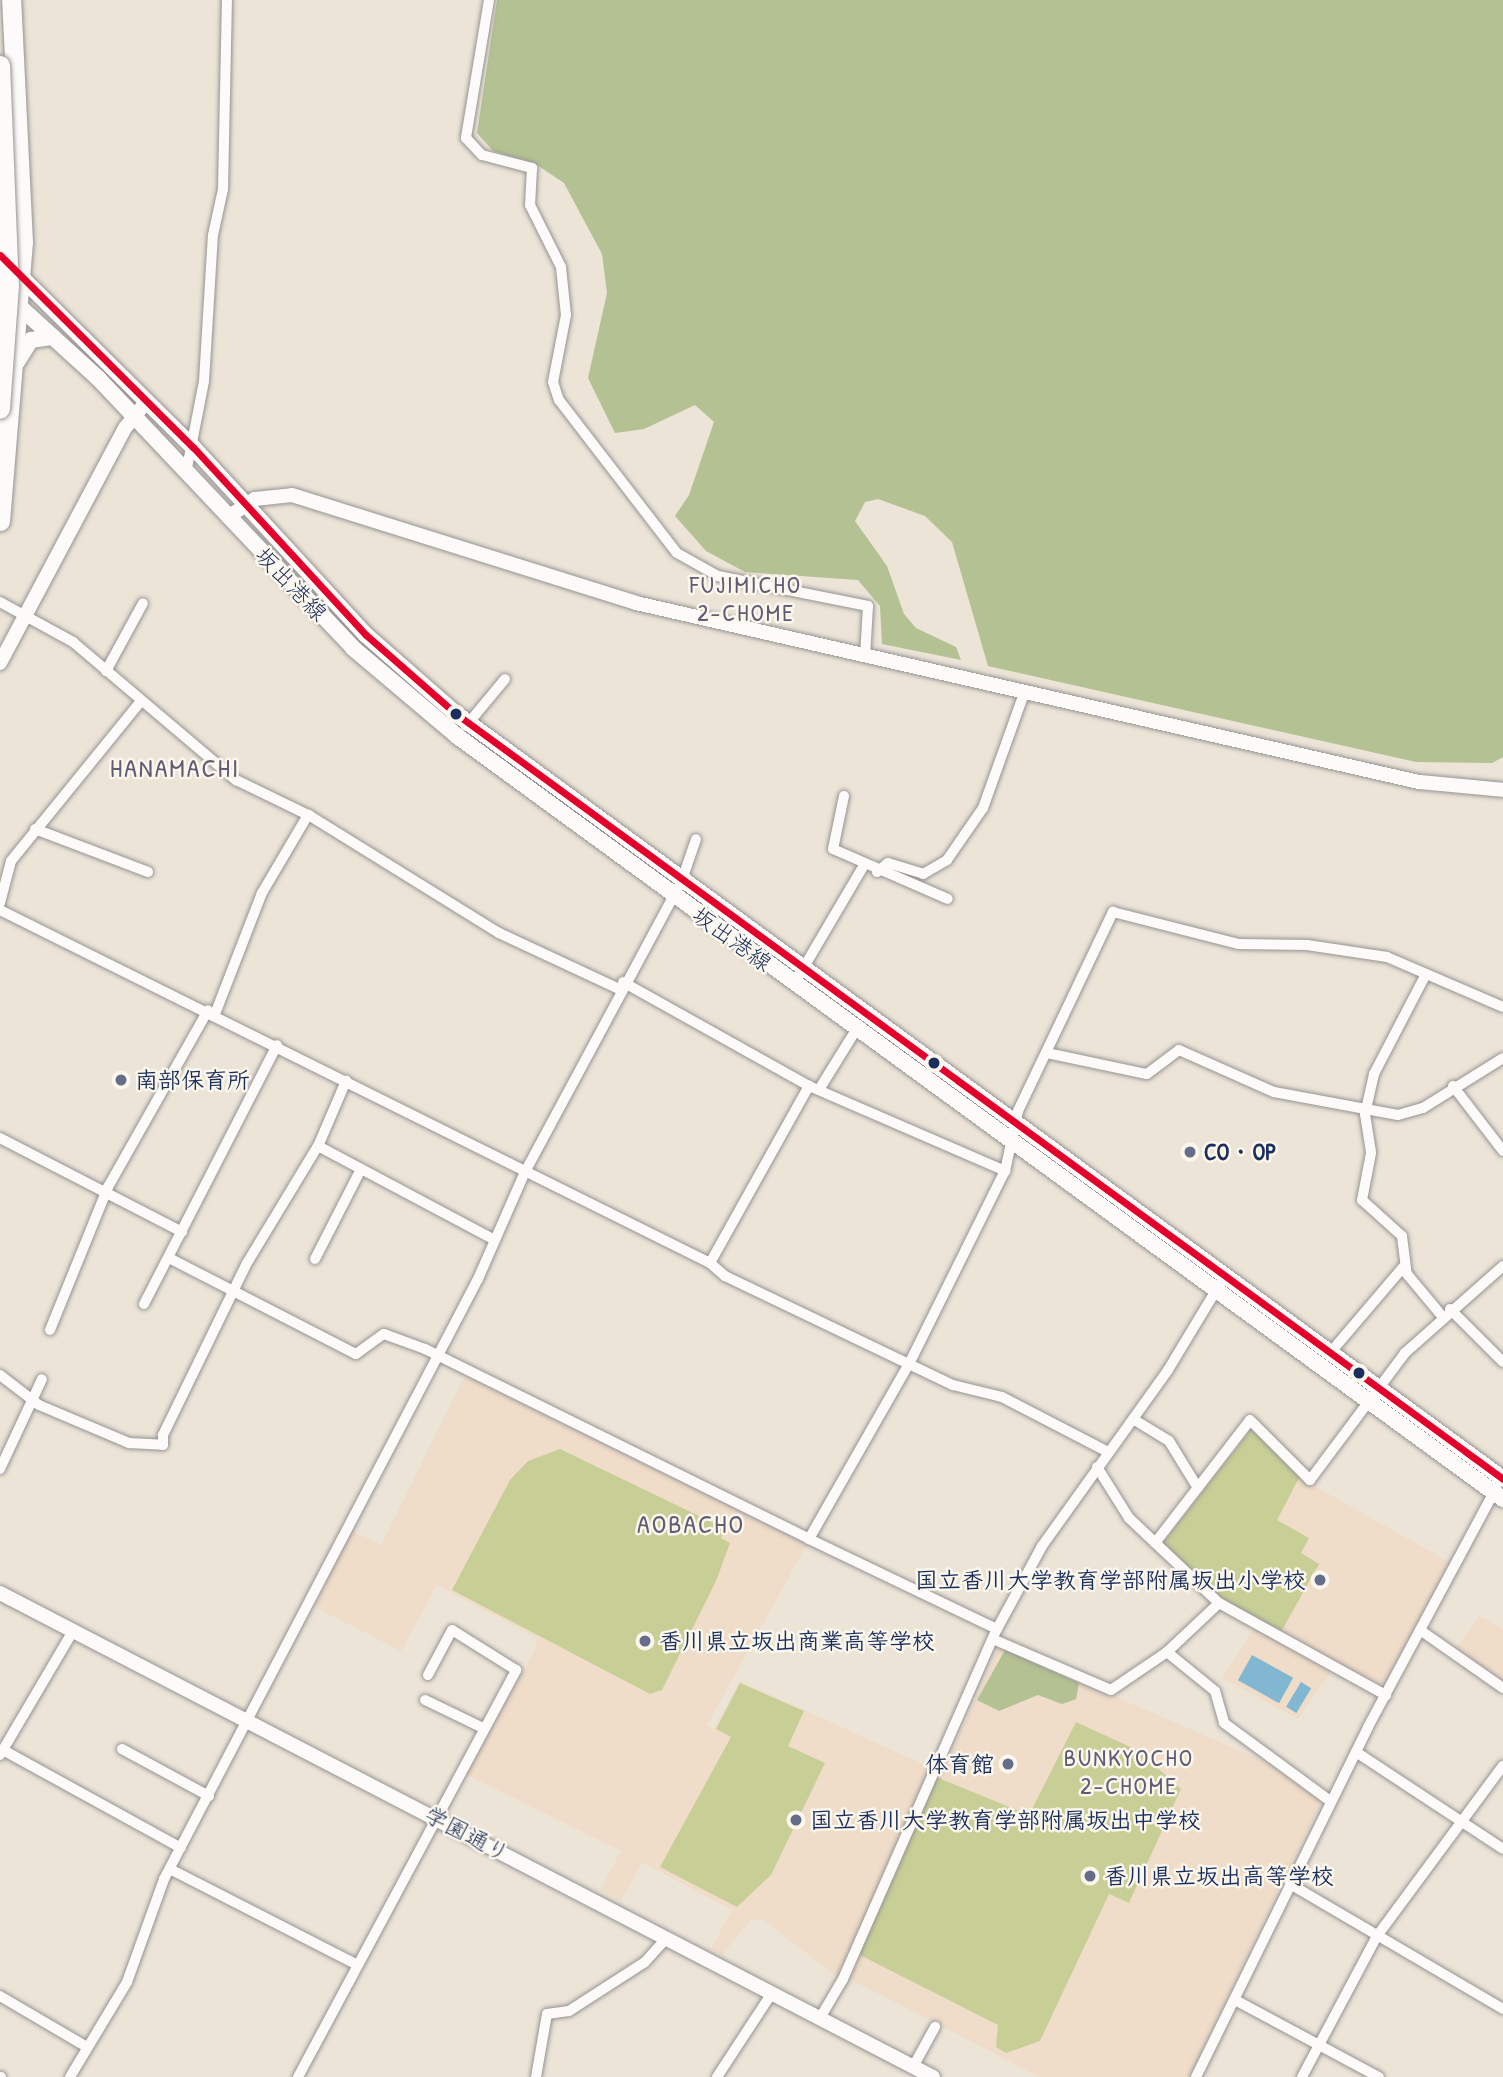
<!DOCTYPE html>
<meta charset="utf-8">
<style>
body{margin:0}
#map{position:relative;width:1503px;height:2077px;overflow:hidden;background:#ece4d7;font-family:"Patrick Hand","Klee One",sans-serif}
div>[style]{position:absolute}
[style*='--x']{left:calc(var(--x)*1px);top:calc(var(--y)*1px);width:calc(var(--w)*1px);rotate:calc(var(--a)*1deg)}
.built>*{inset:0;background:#efdcc9}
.green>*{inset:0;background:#c7cf97}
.forest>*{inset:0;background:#b4c192}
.water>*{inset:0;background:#81b7d0;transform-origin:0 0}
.roads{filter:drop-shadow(0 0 2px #959494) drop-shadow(0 0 2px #959494)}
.street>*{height:10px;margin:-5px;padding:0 5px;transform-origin:5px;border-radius:5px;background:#fcfbf9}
.secondary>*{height:14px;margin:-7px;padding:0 7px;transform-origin:7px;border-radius:7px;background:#fcfbf9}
.primary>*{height:16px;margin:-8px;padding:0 8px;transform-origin:8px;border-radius:8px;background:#fcfbf9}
.highway>*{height:19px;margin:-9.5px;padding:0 9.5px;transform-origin:9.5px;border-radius:9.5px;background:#fcfbf9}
.bridges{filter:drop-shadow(0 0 2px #959494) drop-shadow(0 0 2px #959494)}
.highway-bridge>*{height:19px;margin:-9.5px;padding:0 9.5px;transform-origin:9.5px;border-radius:9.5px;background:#fcfbf9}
.bus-1>*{height:7px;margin:-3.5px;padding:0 3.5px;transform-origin:3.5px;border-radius:3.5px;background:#e4002b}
.dots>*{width:19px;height:19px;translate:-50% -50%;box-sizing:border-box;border:4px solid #fbf7ec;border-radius:50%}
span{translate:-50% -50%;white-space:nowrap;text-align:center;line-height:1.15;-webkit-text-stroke:5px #fbf7ec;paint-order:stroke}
.street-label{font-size:23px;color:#1b2f5e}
.poi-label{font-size:23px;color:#1b2f5e;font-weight:700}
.left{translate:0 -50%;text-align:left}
.right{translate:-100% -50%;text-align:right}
.neighbourhood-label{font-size:24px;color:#615c74;letter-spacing:2px}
.quarter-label{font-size:26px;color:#615c74;letter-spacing:2px}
</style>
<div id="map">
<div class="built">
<div style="clip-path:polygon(465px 1376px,807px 1544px,707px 1725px,714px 1729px,740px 1681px,929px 1767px,839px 1979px,764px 1920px,751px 1919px,722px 1955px,711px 1949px,732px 1910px,642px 1862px,621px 1901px,600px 1890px,621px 1851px,466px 1774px,537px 1646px,535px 1637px,437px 1585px,401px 1651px,315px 1607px,350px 1530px,381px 1545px)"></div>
<div style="clip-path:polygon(1248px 1428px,1311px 1484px,1449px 1562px,1384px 1686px,1337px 1663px,1298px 1719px,1222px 1678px,1259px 1621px)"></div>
<div style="clip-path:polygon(1479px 1616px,1503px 1629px,1503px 1682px,1456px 1648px)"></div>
<div style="clip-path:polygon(1000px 1646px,1272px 1765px,1322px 1799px,1189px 2077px,1040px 2077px,848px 1978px)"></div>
</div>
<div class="green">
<div style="clip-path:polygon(1253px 1427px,1301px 1474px,1277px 1520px,1309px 1538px,1301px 1553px,1319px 1564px,1281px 1632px,1220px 1599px,1162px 1544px)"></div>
<div style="clip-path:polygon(560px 1449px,726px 1529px,721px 1538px,730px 1543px,716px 1581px,662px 1690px,650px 1694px,452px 1590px,510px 1480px,528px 1461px)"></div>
<div style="clip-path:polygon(740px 1683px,804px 1711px,788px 1746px,825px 1763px,771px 1875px,737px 1907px,660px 1867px,731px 1737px,716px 1729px)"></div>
<div style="clip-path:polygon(1076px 1722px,1139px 1751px,1181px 1789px,1129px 1903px,1109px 1894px,1040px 2041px,1006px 2053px,996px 2047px,998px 2025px,858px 1954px,936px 1777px,1029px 1815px)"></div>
</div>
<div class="forest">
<div style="clip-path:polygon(497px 0,1503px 0,1503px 757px,1492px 763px,1416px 762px,988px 666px,952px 542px,925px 516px,878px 499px,865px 502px,855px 521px,887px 566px,904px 614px,916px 628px,956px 647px,961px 660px,882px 644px,880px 606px,858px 580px,745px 572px,706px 551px,675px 516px,689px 495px,714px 422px,695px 405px,644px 429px,615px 433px,588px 378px,607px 293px,602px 254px,564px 183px,534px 163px,493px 151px,477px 133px)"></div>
<div style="clip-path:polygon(1005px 1650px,1079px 1683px,1076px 1699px,1062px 1704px,1038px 1695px,999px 1711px,977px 1700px)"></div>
</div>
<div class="water">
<div style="left:1252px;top:1655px;width:47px;height:29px;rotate:29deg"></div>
<div style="left:1301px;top:1682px;width:12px;height:29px;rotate:31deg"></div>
</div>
<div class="roads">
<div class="street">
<div style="--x:489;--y:0;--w:140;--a:99.5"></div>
<div style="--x:466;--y:138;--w:23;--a:47"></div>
<div style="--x:482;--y:155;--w:52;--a:14.6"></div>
<div style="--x:532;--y:168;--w:37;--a:93"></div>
<div style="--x:530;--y:205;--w:69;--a:63.4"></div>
<div style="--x:561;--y:267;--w:48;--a:84.1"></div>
<div style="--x:566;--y:315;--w:68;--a:101"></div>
<div style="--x:553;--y:382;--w:19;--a:72"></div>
<div style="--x:559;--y:400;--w:193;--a:52.4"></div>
<div style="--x:677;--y:553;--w:47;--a:29.3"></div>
<div style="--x:718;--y:576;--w:153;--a:11.3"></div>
<div style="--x:868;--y:606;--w:50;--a:93.4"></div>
<div style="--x:186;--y:473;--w:94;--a:-78.9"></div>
<div style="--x:204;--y:381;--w:146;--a:-86.5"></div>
<div style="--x:213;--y:235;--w:47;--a:-77.7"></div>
<div style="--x:223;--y:189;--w:189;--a:-88.8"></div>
<div style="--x:0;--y:602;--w:83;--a:28.7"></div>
<div style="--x:73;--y:642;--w:214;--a:40.3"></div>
<div style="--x:236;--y:780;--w:82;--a:25.9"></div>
<div style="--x:310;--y:816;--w:222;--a:31.8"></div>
<div style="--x:499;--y:933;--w:132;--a:25"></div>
<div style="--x:106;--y:671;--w:77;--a:-61.4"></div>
<div style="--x:466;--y:726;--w:61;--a:-50.3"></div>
<div style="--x:844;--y:796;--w:54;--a:101.7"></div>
<div style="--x:833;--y:849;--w:125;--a:23.5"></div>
<div style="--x:35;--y:829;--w:121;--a:20.8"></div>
<div style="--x:877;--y:872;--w:14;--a:-39"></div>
<div style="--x:888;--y:863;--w:37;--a:17"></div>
<div style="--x:923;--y:874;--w:28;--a:-30"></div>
<div style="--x:947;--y:860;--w:63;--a:-55.3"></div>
<div style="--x:983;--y:808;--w:124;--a:-70.3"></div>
<div style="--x:0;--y:903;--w:43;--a:-75.3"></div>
<div style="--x:11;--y:861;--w:206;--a:-50.9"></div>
<div style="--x:0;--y:910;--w:793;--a:26.44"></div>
<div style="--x:710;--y:1263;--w:20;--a:41"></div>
<div style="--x:725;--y:1276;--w:253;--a:25.6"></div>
<div style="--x:953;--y:1385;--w:50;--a:13.8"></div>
<div style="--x:1002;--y:1397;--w:119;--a:27.4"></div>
<div style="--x:1426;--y:974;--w:113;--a:117.5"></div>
<div style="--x:1374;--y:1074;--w:41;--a:102.7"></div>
<div style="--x:1365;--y:1114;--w:39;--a:81"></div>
<div style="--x:1371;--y:1153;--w:48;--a:100.8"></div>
<div style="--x:1362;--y:1200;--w:54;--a:42"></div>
<div style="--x:1402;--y:1236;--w:38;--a:83"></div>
<div style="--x:1407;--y:1274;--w:55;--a:50.2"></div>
<div style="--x:623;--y:982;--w:213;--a:29.2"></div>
<div style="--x:809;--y:1086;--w:214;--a:23.4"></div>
<div style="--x:794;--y:984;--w:136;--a:-59.5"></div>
<div style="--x:215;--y:1014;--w:130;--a:-68.8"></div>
<div style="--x:262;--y:893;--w:91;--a:-59.5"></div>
<div style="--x:1047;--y:1053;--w:102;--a:11.9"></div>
<div style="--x:1147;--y:1074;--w:40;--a:-37"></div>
<div style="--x:1179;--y:1050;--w:104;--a:23.9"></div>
<div style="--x:1274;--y:1092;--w:126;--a:10.5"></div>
<div style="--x:1398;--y:1115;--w:26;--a:-16"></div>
<div style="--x:1423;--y:1108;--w:94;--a:-32"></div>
<div style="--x:1453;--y:1086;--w:82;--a:52.4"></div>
<div style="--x:820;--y:1088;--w:74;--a:-58.2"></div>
<div style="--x:0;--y:1138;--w:205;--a:27.3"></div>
<div style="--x:318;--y:1146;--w:200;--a:28"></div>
<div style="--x:169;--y:1258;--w:210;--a:27.2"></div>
<div style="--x:356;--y:1354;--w:34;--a:-36"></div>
<div style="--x:384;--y:1334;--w:44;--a:20.1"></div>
<div style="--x:425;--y:1349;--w:428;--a:26.3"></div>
<div style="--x:315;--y:1259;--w:101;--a:-62.9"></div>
<div style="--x:710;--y:1263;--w:203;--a:-60.8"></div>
<div style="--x:144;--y:1304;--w:291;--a:-62.8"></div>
<div style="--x:1450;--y:1309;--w:75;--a:45"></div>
<div style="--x:50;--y:1330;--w:154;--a:-67.9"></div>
<div style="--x:108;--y:1187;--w:203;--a:-60.5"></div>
<div style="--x:1330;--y:1353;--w:114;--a:-49.6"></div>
<div style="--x:0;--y:1375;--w:49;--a:37.6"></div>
<div style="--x:39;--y:1405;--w:98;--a:22.9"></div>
<div style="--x:129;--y:1443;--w:34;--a:3"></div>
<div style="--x:163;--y:1445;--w:10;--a:-90"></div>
<div style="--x:163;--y:1435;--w:191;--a:-64"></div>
<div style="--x:247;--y:1263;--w:139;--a:-58.8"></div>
<div style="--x:319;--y:1144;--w:69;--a:-66.8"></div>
<div style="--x:1133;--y:1419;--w:42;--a:31.4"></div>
<div style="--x:1169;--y:1441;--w:55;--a:58.3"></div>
<div style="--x:1097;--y:1467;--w:60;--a:57.9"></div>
<div style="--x:1129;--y:1518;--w:124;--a:43.4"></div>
<div style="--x:1219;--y:1603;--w:191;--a:28.9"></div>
<div style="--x:0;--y:1469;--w:99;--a:-65"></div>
<div style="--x:1155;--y:1543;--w:155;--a:-52.3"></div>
<div style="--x:1250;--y:1420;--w:85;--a:45"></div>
<div style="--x:1310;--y:1480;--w:159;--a:-53.2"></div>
<div style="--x:1405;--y:1353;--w:131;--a:-41.6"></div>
<div style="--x:997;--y:1629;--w:208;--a:-154.4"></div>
<div style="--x:809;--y:1539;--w:204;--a:-60.3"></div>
<div style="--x:910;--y:1362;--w:213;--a:-63.6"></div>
<div style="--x:1005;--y:1171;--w:61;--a:-77.8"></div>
<div style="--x:1018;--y:1111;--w:221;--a:-64.5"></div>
<div style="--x:1113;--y:912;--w:130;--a:14.3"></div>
<div style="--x:1239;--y:944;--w:68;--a:0.8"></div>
<div style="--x:1307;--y:945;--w:81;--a:8.5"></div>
<div style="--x:1387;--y:957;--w:126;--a:23.3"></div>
<div style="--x:1420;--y:1630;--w:101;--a:34.9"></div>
<div style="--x:995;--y:1640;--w:126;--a:23.3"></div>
<div style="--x:1111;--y:1690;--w:68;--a:-34.2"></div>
<div style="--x:1167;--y:1652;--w:71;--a:-43.3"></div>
<div style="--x:1167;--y:1652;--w:62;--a:39.1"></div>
<div style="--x:1215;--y:1691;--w:33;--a:74"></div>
<div style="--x:1224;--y:1723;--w:132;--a:36.3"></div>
<div style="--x:425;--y:1700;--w:64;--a:25.8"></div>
<div style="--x:122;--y:1749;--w:99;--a:28.4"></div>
<div style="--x:3;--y:1750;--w:203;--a:28.8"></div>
<div style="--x:1356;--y:1752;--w:176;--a:33.4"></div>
<div style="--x:0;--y:1755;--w:144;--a:-59.5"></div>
<div style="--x:170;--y:1869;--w:209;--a:27.1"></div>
<div style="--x:1290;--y:1884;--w:247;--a:30.4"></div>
<div style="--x:0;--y:1996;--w:101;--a:30.4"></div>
<div style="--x:1237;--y:2001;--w:161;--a:28.2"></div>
<div style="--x:820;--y:2018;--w:45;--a:-59.5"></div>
<div style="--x:843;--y:1979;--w:382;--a:-66.3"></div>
<div style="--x:997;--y:1629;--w:94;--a:-61.5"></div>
<div style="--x:1042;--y:1546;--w:216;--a:-54.4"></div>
<div style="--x:1168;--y:1370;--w:109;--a:-58.9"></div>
<div style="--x:913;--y:2067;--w:46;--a:-61.2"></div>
<div style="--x:0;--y:2077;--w:1;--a:0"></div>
<div style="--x:70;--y:2077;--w:111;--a:-59"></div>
<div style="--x:127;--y:1982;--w:109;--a:-70.2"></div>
<div style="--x:164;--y:1879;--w:677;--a:-62.38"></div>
<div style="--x:478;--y:1279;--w:117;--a:-66.3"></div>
<div style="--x:525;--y:1172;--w:332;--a:-61.7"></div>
<div style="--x:682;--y:880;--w:43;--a:-71.1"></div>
<div style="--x:298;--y:2077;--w:462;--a:-61.8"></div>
<div style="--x:516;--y:1670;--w:75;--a:-148"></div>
<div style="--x:452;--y:1630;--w:51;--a:118.1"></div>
<div style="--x:536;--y:2077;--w:64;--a:-80.1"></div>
<div style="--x:547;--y:2014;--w:22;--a:-8"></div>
<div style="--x:569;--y:2011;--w:90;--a:-32.8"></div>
<div style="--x:645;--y:1962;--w:31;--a:-48"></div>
<div style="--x:717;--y:2077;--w:100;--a:-56.8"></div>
<div style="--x:1196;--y:2077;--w:390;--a:-63.8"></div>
<div style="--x:1368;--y:1727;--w:271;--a:-61.8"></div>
<div style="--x:1302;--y:2077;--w:160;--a:-62"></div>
<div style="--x:1377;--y:1936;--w:212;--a:-53.5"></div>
</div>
<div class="secondary">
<div style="--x:228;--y:517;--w:32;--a:-34"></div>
<div style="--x:255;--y:499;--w:37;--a:-6"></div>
<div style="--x:292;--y:495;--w:361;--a:17.4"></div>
<div style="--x:636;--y:603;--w:803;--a:12.88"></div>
<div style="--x:1419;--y:782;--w:84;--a:5.4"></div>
<div style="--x:0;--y:663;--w:266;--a:-62"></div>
<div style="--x:125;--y:428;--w:33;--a:-51"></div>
<div style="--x:0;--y:1593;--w:1051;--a:27.42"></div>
</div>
<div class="primary">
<div style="--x:21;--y:277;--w:242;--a:44.7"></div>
<div style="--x:193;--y:447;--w:255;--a:47.4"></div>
<div style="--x:366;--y:635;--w:118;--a:41.2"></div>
<div style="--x:455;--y:713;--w:1298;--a:36.16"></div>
<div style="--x:21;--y:308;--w:104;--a:42.3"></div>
<div style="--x:98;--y:378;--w:371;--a:46.6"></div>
<div style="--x:353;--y:648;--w:136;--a:40.2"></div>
<div style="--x:457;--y:736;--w:1295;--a:36.11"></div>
<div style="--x:17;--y:362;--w:26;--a:-58"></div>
<div style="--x:31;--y:340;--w:22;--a:-8"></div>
</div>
<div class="highway">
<div style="--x:0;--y:521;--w:280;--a:-85.3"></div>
<div style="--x:23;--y:242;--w:242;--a:-92.8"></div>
</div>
</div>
<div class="bridges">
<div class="highway-bridge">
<div style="--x:0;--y:65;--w:220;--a:87.7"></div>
<div style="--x:9;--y:285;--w:124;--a:94.2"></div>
</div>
</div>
<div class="bus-1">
<div style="--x:0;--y:255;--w:272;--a:44.9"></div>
<div style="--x:193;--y:447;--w:255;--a:47.4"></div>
<div style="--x:366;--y:635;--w:118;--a:41.2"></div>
<div style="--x:455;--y:713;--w:1298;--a:36.16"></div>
</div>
<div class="dots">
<div style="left:456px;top:714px;background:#1b2f5e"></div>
<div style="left:934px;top:1063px;background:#1b2f5e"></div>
<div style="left:121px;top:1080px;background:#646e88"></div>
<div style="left:1190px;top:1152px;background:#646e88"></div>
<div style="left:1359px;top:1373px;background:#1b2f5e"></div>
<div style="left:1320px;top:1580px;background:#646e88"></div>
<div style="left:645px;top:1641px;background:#646e88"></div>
<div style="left:1008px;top:1764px;background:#646e88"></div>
<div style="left:796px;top:1820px;background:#646e88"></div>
<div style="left:1090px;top:1876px;background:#646e88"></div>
</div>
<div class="street-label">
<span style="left:291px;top:584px;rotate:46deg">坂出港線</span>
<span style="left:732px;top:939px;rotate:36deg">坂出港線</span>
<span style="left:467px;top:1834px;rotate:28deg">学園通り</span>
</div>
<div class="poi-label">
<span class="left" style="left:135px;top:1080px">南部保育所</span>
<span class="left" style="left:1204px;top:1152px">CO・OP</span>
<span class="right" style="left:1306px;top:1580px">国立香川大学教育学部附属坂出小学校</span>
<span class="left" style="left:659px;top:1641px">香川県立坂出商業高等学校</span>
<span class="right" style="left:994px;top:1764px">体育館</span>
<span class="left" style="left:810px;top:1820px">国立香川大学教育学部附属坂出中学校</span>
<span class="left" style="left:1104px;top:1876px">香川県立坂出高等学校</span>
</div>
<div class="neighbourhood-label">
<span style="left:746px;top:599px">FUJIMICHO<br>2-CHOME</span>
<span style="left:1129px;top:1772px">BUNKYOCHO<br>2-CHOME</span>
</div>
<div class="quarter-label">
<span style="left:175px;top:768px">HANAMACHI</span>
<span style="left:691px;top:1524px">AOBACHO</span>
</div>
</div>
